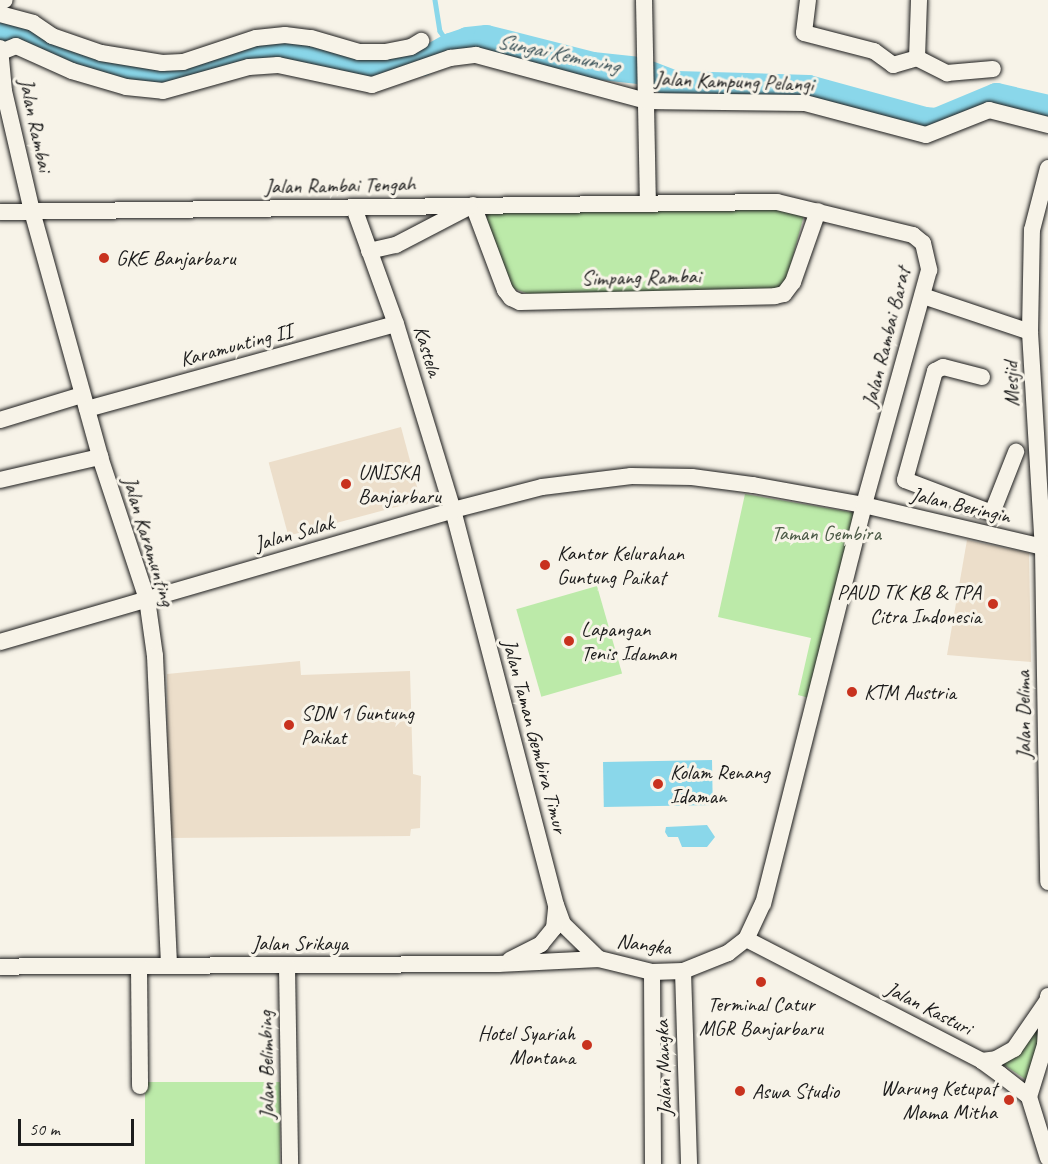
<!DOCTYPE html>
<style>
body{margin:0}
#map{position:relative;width:1048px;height:1164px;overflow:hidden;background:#f7f3e8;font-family:Caveat,sans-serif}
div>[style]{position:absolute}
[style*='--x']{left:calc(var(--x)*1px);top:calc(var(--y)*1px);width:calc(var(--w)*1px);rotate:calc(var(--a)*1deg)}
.built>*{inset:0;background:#ecdeca;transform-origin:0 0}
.green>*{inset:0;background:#bceaa9;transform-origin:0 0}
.water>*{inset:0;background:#8ad7ea;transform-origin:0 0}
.stream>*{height:4.5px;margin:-2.25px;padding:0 2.25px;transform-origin:2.25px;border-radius:2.25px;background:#8ad7ea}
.river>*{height:27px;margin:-13.5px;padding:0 13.5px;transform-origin:13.5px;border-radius:13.5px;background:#8ad7ea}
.roads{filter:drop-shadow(0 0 2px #1c1c1c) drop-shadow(0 0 2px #1c1c1c)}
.minor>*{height:16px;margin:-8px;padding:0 8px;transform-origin:8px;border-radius:8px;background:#f7f3e8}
.dots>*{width:16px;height:16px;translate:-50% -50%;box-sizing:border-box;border:3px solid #f7f3e8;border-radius:50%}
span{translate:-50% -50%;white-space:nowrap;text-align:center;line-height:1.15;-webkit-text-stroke:6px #f7f3e8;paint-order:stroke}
.street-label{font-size:21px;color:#1c1c1c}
.poi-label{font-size:21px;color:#1c1c1c}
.left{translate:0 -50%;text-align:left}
.right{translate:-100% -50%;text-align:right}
.park-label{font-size:21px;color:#4c5a46}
.water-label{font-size:22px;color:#3d545a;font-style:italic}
.scale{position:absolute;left:18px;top:1119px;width:116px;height:27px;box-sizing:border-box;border:3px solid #1c1c1c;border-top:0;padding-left:8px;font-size:18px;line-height:21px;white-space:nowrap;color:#1c1c1c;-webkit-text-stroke:4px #f7f3e8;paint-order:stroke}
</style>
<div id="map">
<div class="built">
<div style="left:401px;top:427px;width:76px;height:137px;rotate:75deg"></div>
<div style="clip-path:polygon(967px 540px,1029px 553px,1031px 662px,947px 655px)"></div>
<div style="clip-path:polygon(300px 661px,301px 675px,410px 671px,413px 774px,421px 776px,420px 828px,411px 829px,410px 836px,168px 838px,167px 674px)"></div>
</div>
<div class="green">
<div style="clip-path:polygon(779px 208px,804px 215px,787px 279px,781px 289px,532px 295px,509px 287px,487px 220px,486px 210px)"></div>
<div style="clip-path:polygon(745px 494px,856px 513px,813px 699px,798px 695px,811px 638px,718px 617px)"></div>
<div style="left:597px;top:586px;width:91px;height:84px;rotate:74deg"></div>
<div style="clip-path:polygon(1039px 1020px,1042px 1026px,1028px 1081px,1001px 1063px)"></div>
<div style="left:145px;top:1082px;width:135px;height:82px"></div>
</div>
<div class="water">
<div style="left:712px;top:760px;width:45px;height:109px;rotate:89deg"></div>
<div style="clip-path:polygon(707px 825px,715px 837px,707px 847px,682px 847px,678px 837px,668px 837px,665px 832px,666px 827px)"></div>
</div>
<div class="stream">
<div style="--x:435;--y:0;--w:31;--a:81"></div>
<div style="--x:440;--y:31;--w:18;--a:56"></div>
</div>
<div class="river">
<div style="--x:0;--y:30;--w:18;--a:0"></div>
<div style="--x:18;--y:30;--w:83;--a:21.3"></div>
<div style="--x:95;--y:60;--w:66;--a:13.2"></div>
<div style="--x:159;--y:75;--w:31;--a:-2"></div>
<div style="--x:190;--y:74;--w:60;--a:-17.5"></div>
<div style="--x:247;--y:56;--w:48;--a:-5.9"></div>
<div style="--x:295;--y:51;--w:27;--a:4"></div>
<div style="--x:322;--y:53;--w:71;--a:12.3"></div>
<div style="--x:391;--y:68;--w:31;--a:-11"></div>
<div style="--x:421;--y:62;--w:33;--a:-29"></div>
<div style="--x:450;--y:46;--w:18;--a:-19"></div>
<div style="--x:467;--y:40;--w:19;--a:-6"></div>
<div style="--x:486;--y:38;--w:109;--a:14.3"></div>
<div style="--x:592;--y:65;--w:47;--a:6.1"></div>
<div style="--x:639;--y:70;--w:40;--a:21"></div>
<div style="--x:676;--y:84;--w:132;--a:1.7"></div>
<div style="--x:808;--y:88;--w:120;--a:15.4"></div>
<div style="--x:924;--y:120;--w:12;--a:5"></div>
<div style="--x:936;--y:121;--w:65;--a:-22.6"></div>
<div style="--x:996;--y:96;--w:53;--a:13"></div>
</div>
<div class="roads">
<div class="minor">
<div style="--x:644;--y:0;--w:203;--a:88.9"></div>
<div style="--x:808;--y:0;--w:33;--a:97"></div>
<div style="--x:804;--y:33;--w:72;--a:14.4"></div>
<div style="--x:874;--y:51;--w:24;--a:36"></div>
<div style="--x:893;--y:65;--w:25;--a:-16"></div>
<div style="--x:917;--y:58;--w:58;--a:-88"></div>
<div style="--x:0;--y:2;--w:5;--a:-22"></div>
<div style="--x:0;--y:14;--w:34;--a:15"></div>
<div style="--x:33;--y:23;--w:23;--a:34"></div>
<div style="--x:52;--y:36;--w:52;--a:19.1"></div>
<div style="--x:101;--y:53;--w:62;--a:9.3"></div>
<div style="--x:162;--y:63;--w:21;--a:-3"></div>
<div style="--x:183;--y:62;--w:77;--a:-18.2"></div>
<div style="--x:256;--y:38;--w:29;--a:-6"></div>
<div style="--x:285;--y:35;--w:26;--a:7"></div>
<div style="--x:311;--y:38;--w:50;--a:16.3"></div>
<div style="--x:359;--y:52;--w:26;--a:0"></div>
<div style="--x:385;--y:52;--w:26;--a:-11"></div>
<div style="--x:411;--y:47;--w:12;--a:-31"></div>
<div style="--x:0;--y:48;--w:43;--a:84.7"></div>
<div style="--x:4;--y:91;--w:123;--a:76.9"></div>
<div style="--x:32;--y:211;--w:255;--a:74.5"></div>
<div style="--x:100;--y:457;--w:150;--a:71.7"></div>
<div style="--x:147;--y:599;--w:58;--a:82"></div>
<div style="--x:155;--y:656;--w:310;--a:87.4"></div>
<div style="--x:1;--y:52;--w:16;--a:-22"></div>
<div style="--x:16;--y:46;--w:61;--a:24.1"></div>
<div style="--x:72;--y:71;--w:56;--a:16.5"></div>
<div style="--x:126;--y:87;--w:37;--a:6"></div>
<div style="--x:163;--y:91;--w:89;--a:-15.6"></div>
<div style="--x:249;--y:67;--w:29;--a:-4"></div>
<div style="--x:278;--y:65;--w:96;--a:12"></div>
<div style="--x:372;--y:85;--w:83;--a:-19.1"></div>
<div style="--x:450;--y:58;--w:26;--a:-7"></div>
<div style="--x:476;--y:55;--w:176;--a:15.1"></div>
<div style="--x:646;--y:101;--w:159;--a:0.7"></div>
<div style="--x:805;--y:103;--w:125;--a:14.8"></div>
<div style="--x:926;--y:135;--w:68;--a:-21.6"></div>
<div style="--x:989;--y:110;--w:61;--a:14.3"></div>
<div style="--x:917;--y:58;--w:34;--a:27"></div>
<div style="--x:947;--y:73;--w:46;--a:-5"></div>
<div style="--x:473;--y:205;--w:91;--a:69.4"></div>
<div style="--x:505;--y:290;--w:10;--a:53"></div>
<div style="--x:511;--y:298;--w:10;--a:24"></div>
<div style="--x:520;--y:302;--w:255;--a:-1.3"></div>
<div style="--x:775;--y:296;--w:9;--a:-13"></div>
<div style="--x:784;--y:294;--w:15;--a:-53"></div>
<div style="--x:793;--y:282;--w:75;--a:-70.6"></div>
<div style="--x:354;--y:208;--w:123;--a:70.1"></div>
<div style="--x:396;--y:324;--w:195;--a:73"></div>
<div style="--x:453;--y:510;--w:408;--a:75.4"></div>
<div style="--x:556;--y:905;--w:20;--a:70"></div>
<div style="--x:563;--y:924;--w:50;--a:44.2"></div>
<div style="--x:0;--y:212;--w:777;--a:-0.74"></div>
<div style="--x:777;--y:202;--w:140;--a:13.6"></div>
<div style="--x:913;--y:235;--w:13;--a:39"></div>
<div style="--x:923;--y:243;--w:28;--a:77"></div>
<div style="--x:929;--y:270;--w:244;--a:105.5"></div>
<div style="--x:864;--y:505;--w:411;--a:104.2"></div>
<div style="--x:763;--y:903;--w:40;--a:115"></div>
<div style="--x:746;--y:939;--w:23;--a:142"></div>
<div style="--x:728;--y:953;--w:48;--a:158.2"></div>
<div style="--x:683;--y:971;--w:31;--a:178"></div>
<div style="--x:652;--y:972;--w:55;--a:-166.2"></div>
<div style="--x:599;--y:959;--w:101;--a:177.2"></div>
<div style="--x:498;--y:964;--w:498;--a:179.7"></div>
<div style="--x:369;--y:251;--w:28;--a:-13"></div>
<div style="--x:396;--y:245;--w:82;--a:-27.5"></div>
<div style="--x:923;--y:296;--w:113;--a:18.6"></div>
<div style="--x:1030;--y:332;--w:216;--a:86.6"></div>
<div style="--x:1043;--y:548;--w:334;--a:89.1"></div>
<div style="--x:1030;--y:332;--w:102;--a:-88.9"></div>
<div style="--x:1032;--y:230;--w:64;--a:-75.5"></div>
<div style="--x:982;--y:377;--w:40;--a:-165.6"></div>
<div style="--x:943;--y:367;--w:9;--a:153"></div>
<div style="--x:935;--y:371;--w:113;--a:105.4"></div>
<div style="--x:905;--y:480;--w:93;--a:20.8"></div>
<div style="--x:992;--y:513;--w:66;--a:-68.5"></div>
<div style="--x:87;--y:409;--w:320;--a:-15.4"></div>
<div style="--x:0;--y:420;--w:86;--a:-17"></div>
<div style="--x:0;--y:480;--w:103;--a:-13"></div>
<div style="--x:0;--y:642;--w:472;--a:-16.2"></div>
<div style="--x:453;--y:510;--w:92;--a:-14.5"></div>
<div style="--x:542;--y:487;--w:90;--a:-7"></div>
<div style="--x:631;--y:476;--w:61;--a:0.9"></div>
<div style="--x:692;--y:477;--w:62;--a:7.5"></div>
<div style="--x:753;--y:485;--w:113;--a:10.2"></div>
<div style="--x:864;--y:505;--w:189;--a:13.2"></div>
<div style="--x:746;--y:939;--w:266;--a:27.3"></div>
<div style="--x:982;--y:1061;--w:22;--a:36"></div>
<div style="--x:1000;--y:1074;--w:37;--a:38"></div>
<div style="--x:1029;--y:1097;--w:64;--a:72.7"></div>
<div style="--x:510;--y:960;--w:35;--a:-27"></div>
<div style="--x:541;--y:944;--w:21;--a:-51"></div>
<div style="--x:554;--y:928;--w:20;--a:-84"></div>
<div style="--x:139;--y:966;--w:120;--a:89.5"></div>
<div style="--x:287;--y:966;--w:198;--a:89.1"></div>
<div style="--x:683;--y:971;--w:193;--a:88.2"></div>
<div style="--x:652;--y:972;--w:192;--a:89.7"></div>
<div style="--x:982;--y:1061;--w:14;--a:-8"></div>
<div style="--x:996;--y:1059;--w:21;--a:-29"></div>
<div style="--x:1014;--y:1049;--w:58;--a:-55.5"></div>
<div style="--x:1029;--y:1097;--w:54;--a:-72.9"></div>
<div style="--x:1045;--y:1045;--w:49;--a:-86.5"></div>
</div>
</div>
<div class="dots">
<div style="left:104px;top:258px;background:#c8321e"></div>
<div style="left:346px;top:484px;background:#c8321e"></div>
<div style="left:545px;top:565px;background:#c8321e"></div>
<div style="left:993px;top:604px;background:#c8321e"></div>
<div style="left:569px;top:641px;background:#c8321e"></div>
<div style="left:852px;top:692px;background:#c8321e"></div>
<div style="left:289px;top:725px;background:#c8321e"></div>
<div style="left:658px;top:784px;background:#c8321e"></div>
<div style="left:761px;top:982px;background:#c8321e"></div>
<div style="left:587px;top:1045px;background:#c8321e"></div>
<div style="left:740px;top:1091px;background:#c8321e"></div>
<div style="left:1009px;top:1100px;background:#c8321e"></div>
</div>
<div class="street-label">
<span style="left:734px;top:81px;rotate:2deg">Jalan Kampung Pelangi</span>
<span style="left:36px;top:125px;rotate:78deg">Jalan Rambai</span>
<span style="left:340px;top:185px;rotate:-1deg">Jalan Rambai Tengah</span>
<span style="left:641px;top:277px;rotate:-1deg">Simpang Rambai</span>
<span style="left:886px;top:337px;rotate:-76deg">Jalan Rambai Barat</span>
<span style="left:236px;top:345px;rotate:-15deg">Karamunting II</span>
<span style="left:428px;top:351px;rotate:73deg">Kastela</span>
<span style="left:1011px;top:384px;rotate:-93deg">Mesjid</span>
<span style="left:961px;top:505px;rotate:13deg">Jalan Beringin</span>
<span style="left:294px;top:533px;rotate:-16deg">Jalan Salak</span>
<span style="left:149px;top:541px;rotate:73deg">Jalan Karamunting</span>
<span style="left:1023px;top:715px;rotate:-91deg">Jalan Delima</span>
<span style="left:535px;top:736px;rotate:75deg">Jalan Taman Gembira Timur</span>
<span style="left:300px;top:943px">Jalan Srikaya</span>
<span style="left:644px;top:944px;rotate:8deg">Nangka</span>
<span style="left:929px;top:1008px;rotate:27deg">Jalan Kasturi</span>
<span style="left:266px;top:1065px;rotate:-91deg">Jalan Belimbing</span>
<span style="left:663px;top:1068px;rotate:-92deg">Jalan Nangka</span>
</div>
<div class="poi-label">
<span class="left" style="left:116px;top:258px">GKE Banjarbaru</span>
<span class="left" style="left:358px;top:484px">UNISKA<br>Banjarbaru</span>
<span class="left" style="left:557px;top:565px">Kantor Kelurahan<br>Guntung Paikat</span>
<span class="right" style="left:981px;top:604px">PAUD TK KB &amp; TPA<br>Citra Indonesia</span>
<span class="left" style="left:581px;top:641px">Lapangan<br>Tenis Idaman</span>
<span class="left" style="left:864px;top:692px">KTM Austria</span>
<span class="left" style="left:301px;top:725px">SDN 1 Guntung<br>Paikat</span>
<span class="left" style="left:670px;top:784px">Kolam Renang<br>Idaman</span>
<span style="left:761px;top:1016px">Terminal Catur<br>MGR Banjarbaru</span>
<span class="right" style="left:575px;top:1045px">Hotel Syariah<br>Montana</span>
<span class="right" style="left:997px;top:1100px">Warung Ketupat<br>Mama Mitha</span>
<span class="left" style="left:752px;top:1091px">Aswa Studio</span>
</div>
<div class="park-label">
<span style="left:826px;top:533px">Taman Gembira</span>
</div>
<div class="water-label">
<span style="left:558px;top:54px;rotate:12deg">Sungai Kemuning</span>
</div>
<div class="scale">50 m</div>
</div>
